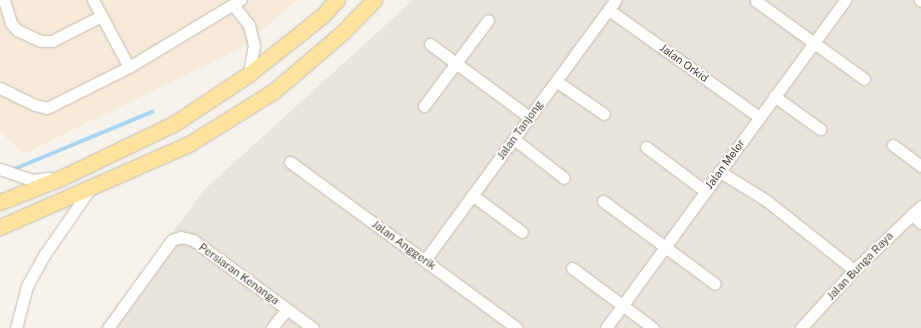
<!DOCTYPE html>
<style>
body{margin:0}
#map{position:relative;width:921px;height:328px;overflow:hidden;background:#f6f3ec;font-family:"Public Sans",sans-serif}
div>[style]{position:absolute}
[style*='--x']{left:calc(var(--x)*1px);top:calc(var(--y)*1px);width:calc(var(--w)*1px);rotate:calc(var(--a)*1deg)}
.residential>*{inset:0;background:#eae5da}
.commercial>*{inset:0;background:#f7ead8}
.stream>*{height:3.5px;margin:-1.75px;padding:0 1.75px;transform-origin:1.75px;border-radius:1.75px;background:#a9d4f2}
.roads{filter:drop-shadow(0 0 1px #c2bbae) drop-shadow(0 0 1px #c2bbae)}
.minor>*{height:11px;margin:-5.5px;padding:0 5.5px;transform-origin:5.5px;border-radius:5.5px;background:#fff}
.major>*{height:15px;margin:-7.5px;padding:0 7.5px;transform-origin:7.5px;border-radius:7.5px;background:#ffe39c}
span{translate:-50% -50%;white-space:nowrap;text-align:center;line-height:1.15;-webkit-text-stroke:3.5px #fff;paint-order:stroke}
.street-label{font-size:11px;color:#4b4439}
</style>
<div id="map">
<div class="residential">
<div style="clip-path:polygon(413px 0,921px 0,921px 328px,100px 328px,205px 189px)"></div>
</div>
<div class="commercial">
<div style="clip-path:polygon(0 0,297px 0,239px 49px,23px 154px,0 132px)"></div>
</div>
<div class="stream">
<div style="--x:12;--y:170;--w:152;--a:-22.5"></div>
</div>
<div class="roads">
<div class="minor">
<div style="--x:4;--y:0;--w:24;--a:73"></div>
<div style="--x:11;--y:23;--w:9;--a:49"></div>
<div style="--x:17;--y:30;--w:26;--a:25"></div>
<div style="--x:41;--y:41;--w:11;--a:0"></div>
<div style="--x:52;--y:41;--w:55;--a:-27"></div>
<div style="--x:93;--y:0;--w:76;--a:61.8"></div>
<div style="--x:920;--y:0;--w:1;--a:45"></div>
<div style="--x:756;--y:1;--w:133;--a:35.8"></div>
<div style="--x:234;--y:6;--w:24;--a:52"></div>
<div style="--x:249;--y:25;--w:21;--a:76"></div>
<div style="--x:254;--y:45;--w:29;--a:100"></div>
<div style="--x:609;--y:10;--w:184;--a:35.5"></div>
<div style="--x:430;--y:44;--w:123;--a:36.4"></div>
<div style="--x:556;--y:81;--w:58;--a:34.5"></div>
<div style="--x:0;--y:88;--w:39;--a:26"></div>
<div style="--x:35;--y:105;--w:12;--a:14"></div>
<div style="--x:47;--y:108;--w:92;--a:-26.6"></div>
<div style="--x:129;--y:67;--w:130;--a:-31.1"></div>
<div style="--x:774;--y:96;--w:57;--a:35.7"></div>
<div style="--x:424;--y:106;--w:107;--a:-53.3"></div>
<div style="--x:514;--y:139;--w:63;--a:38"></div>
<div style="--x:893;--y:145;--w:35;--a:37"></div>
<div style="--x:646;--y:147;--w:74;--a:36.7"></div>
<div style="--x:290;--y:162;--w:281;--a:36.2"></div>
<div style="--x:0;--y:169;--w:34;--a:19"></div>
<div style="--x:32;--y:180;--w:17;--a:-7"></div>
<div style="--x:719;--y:171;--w:57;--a:32"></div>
<div style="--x:767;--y:201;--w:111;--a:38.4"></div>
<div style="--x:472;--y:195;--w:62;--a:36.5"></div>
<div style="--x:603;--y:201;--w:139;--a:36.5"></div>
<div style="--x:912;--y:214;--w:13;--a:45"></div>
<div style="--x:425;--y:260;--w:322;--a:-53.8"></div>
<div style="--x:572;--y:268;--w:101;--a:36.5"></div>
<div style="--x:16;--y:328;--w:43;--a:-75.3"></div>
<div style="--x:27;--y:286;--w:37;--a:-61"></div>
<div style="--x:45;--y:254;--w:81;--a:-55.5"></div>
<div style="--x:108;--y:328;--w:109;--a:-54"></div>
<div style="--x:172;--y:240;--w:9;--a:-18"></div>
<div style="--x:181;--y:237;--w:12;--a:14"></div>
<div style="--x:193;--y:240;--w:149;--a:36.3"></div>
<div style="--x:272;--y:328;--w:24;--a:-52"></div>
<div style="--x:606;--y:328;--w:406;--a:-53.9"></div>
<div style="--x:801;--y:328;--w:79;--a:-47.6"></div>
<div style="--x:854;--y:270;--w:93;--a:-43.7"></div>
</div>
<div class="major">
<div style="--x:0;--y:202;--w:68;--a:-21.6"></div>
<div style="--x:63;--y:177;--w:124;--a:-25.7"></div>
<div style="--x:175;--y:123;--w:89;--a:-33.5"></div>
<div style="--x:249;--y:74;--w:93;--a:-38.5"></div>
<div style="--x:322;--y:16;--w:22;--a:-47"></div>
<div style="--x:0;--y:227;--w:206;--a:-23.7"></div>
<div style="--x:189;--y:144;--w:100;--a:-31.9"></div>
<div style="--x:274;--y:91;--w:91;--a:-40.5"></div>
<div style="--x:343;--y:32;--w:45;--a:-45.9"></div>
</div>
</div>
<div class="street-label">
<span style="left:684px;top:63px;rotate:36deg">Jalan Orkid</span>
<span style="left:520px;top:130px;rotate:-54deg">Jalan Tanjong</span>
<span style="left:725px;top:164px;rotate:-54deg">Jalan Melor</span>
<span style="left:404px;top:245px;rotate:36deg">Jalan Anggerik</span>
<span style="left:860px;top:266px;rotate:-46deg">Jalan Bunga Raya</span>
<span style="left:239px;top:274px;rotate:36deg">Persiaran Kenanga</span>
</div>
</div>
